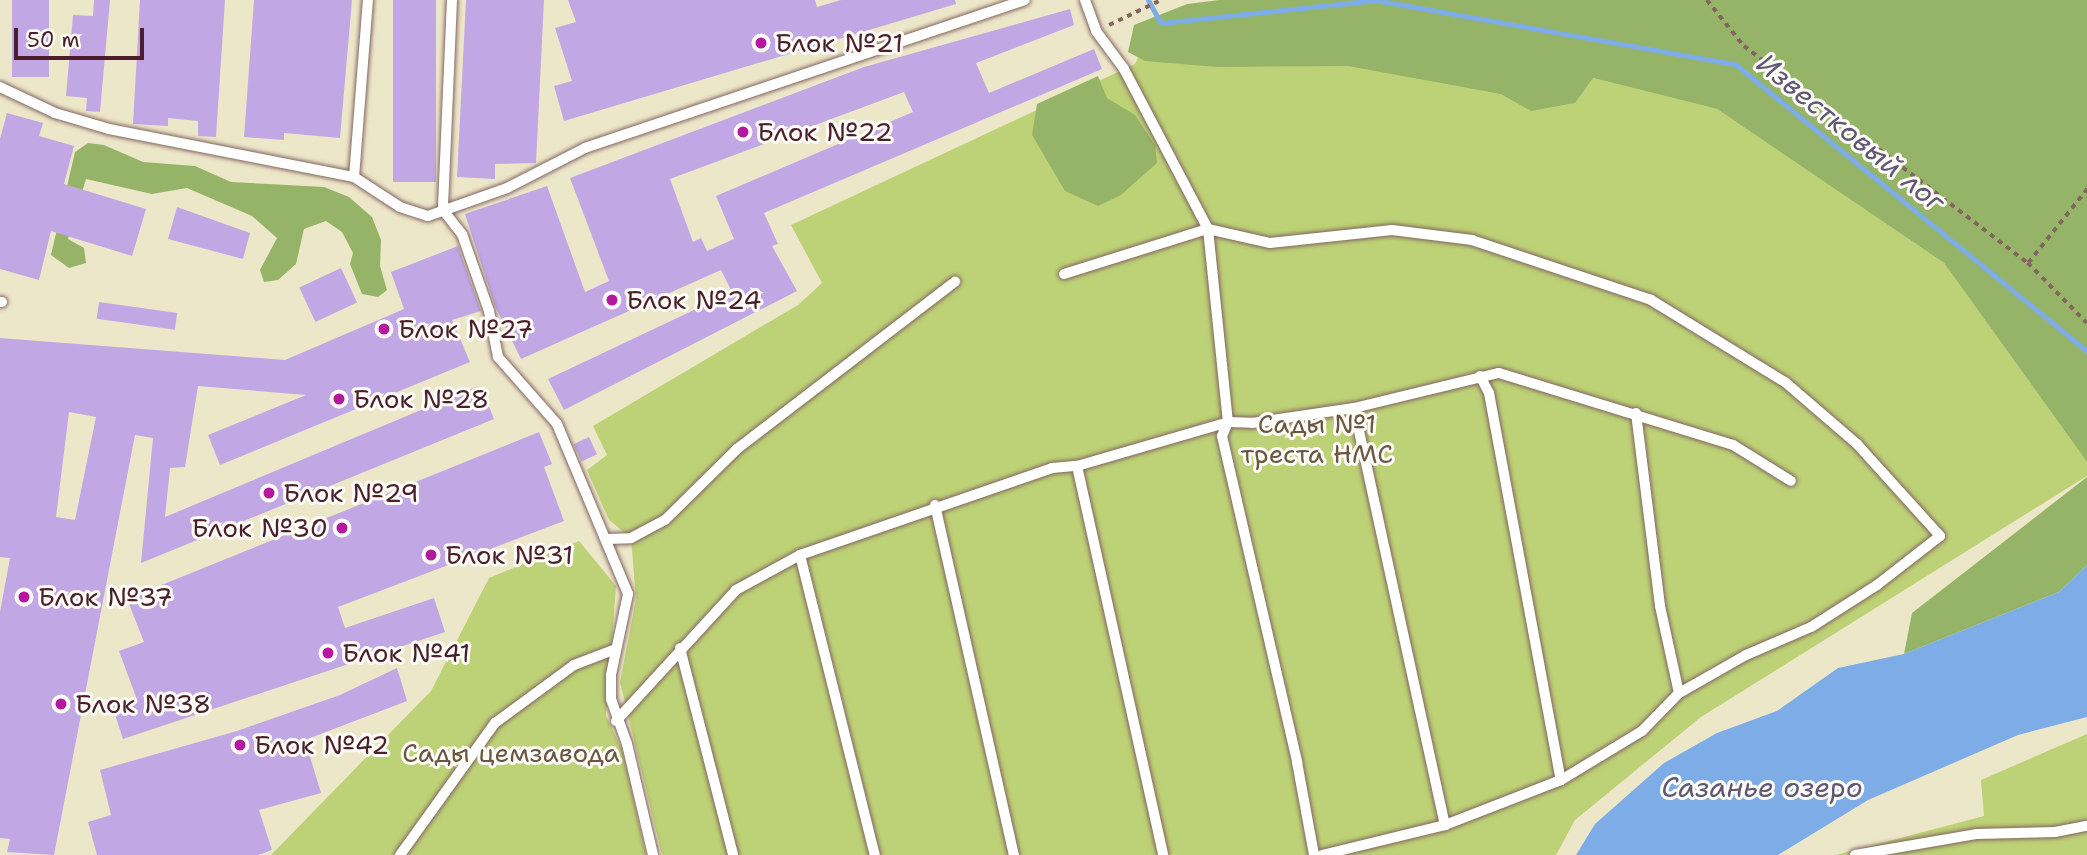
<!DOCTYPE html>
<meta charset="utf-8">
<style>
body{margin:0}
#map{position:relative;width:2087px;height:855px;overflow:hidden;background:#ede7c9;font-family:"Shantell Sans",sans-serif}
div>[style]{position:absolute}
[style*='--x']{left:calc(var(--x)*1px);top:calc(var(--y)*1px);width:calc(var(--w)*1px);rotate:calc(var(--a)*1deg)}
.green>*{inset:0;background:#bdd276}
.forest>*{inset:0;background:#96b467}
.water>*{inset:0;background:#7dace7}
.stream>*{height:5px;margin:-2.5px;padding:0 2.5px;transform-origin:2.5px;border-radius:2.5px;background:#7dace7}
.building>*{inset:0;background:#c1a8e5;transform-origin:0 0}
.path>*{height:3.5px;margin-top:-1.75px;transform-origin:0;background:repeating-linear-gradient(90deg,#836562 0 5px,transparent 0 10px)}
.roads{filter:drop-shadow(0 0 2px #836562) drop-shadow(0 0 2px #836562)}
.service>*{height:10px;margin:-5px;padding:0 5px;transform-origin:5px;border-radius:5px;background:#fff}
.dots>*{width:19px;height:19px;translate:-50% -50%;box-sizing:border-box;border:4px solid #fdfcf7;border-radius:50%}
span{translate:-50% -50%;white-space:nowrap;text-align:center;line-height:1.15;-webkit-text-stroke:6px #fdfcf7;paint-order:stroke}
.poi-label{font-size:26px;color:#4a1f2b}
.left{translate:0 -50%;text-align:left}
.right{translate:-100% -50%;text-align:right}
.park-label{font-size:26px;color:#6c5542}
.water-label{font-size:28px;color:#5e5776;font-style:italic}
.scale{position:absolute;left:14px;top:28px;width:130px;height:32px;box-sizing:border-box;border:4px solid #4a1f2b;border-top:0;padding-left:9px;font-size:21px;line-height:24px;white-space:nowrap;color:#4a1f2b;-webkit-text-stroke:5px #fdfcf7;paint-order:stroke}
</style>
<div id="map">
<div class="green">
<div style="clip-path:polygon(1349px 17px,1717px 109px,1944px 263px,2087px 462px,2087px 476px,1701px 717px,1575px 820px,1556px 855px,662px 855px,620px 682px,636px 599px,631px 538px,609px 520px,587px 470px,607px 455px,593px 426px,798px 305px,822px 283px,791px 225px,1135px 64px,1151px 30px)"></div>
<div style="clip-path:polygon(579px 541px,616px 586px,606px 716px,623px 752px,646px 855px,271px 855px,431px 691px,489px 578px)"></div>
<div style="clip-path:polygon(2087px 734px,2087px 855px,1836px 855px,1984px 816px,1981px 780px)"></div>
</div>
<div class="forest">
<div style="clip-path:polygon(1220px 0,2087px 0,2087px 462px,1944px 263px,1717px 109px,1593px 78px,1575px 103px,1531px 111px,1501px 94px,1348px 66px,1217px 67px,1145px 61px,1128px 52px,1134px 25px,1187px 4px)"></div>
<div style="clip-path:polygon(1098px 76px,1107px 98px,1135px 115px,1155px 145px,1157px 163px,1121px 195px,1098px 206px,1065px 191px,1032px 135px,1037px 104px)"></div>
<div style="clip-path:polygon(88px 143px,104px 145px,143px 162px,195px 166px,231px 182px,324px 187px,349px 197px,372px 217px,381px 240px,380px 266px,387px 290px,378px 297px,362px 294px,350px 264px,353px 253px,342px 232px,326px 221px,304px 229px,296px 264px,278px 280px,264px 282px,260px 270px,277px 238px,252px 216px,187px 188px,152px 194px,86px 179px,68px 239px,84px 248px,86px 263px,69px 268px,51px 255px,75px 152px)"></div>
<div style="clip-path:polygon(2087px 477px,2087px 565px,2059px 592px,1904px 654px,1912px 613px)"></div>
</div>
<div class="water">
<div style="clip-path:polygon(2087px 565px,2087px 717px,2018px 735px,1868px 800px,1778px 855px,1576px 855px,1595px 824px,1664px 763px,1717px 733px,1777px 711px,1838px 668px,1904px 654px,2059px 592px)"></div>
</div>
<div class="stream">
<div style="--x:1148;--y:0;--w:26;--a:61"></div>
<div style="--x:1161;--y:23;--w:215;--a:-6.1"></div>
<div style="--x:1375;--y:0;--w:366;--a:10.1"></div>
<div style="--x:1735;--y:64;--w:454;--a:39.2"></div>
</div>
<div class="building">
<div style="left:12px;top:0;width:37px;height:77px"></div>
<div style="clip-path:polygon(94px 0,110px 0,100px 112px,86px 111px,87px 98px,66px 96px,73px 15px,93px 16px)"></div>
<div style="clip-path:polygon(140px 0,225px 0,216px 137px,198px 136px,198px 121px,168px 118px,168px 126px,133px 124px)"></div>
<div style="clip-path:polygon(254px 0,352px 0,340px 138px,284px 133px,284px 140px,244px 137px)"></div>
<div style="left:393px;top:0;width:43px;height:182px"></div>
<div style="clip-path:polygon(466px 0,544px 0,536px 163px,495px 164px,495px 179px,457px 177px)"></div>
<div style="clip-path:polygon(568px 0,815px 0,817px 7px,841px 0,955px 0,956px 4px,564px 121px,554px 86px,572px 81px,555px 28px,576px 22px)"></div>
<div style="clip-path:polygon(evenodd,1070px 9px,1074px 25px,976px 63px,989px 93px,1094px 49px,1102px 69px,764px 213px,778px 244px,772px 246px,797px 291px,564px 410px,548px 379px,732px 292px,721px 270px,521px 359px,495px 306px,465px 214px,547px 186px,585px 292px,609px 281px,570px 178px,864px 67px,1070px 9px,904px 92px,913px 112px,716px 196px,734px 239px,707px 251px,701px 238px,693px 242px,670px 179px,904px 92px)"></div>
<div style="clip-path:polygon(7px 113px,43px 123px,39px 136px,74px 146px,64px 184px,146px 209px,132px 256px,51px 231px,39px 280px,0 269px,0 139px)"></div>
<div style="clip-path:polygon(177px 207px,250px 233px,243px 259px,168px 239px)"></div>
<div style="clip-path:polygon(evenodd,458px 246px,481px 311px,452px 320px,470px 362px,220px 465px,208px 435px,306px 395px,198px 386px,185px 467px,170px 468px,165px 517px,476px 387px,481px 387px,494px 419px,141px 563px,153px 438px,135px 435px,54px 855px,7px 852px,10px 839px,0 838px,0 612px,10px 558px,0 557px,0 338px,285px 360px,404px 309px,391px 272px,458px 246px,69px 412px,96px 417px,75px 520px,56px 517px,69px 412px)"></div>
<div style="left:341px;top:268px;width:38px;height:46px;rotate:65deg"></div>
<div style="left:99px;top:302px;width:79px;height:17px;rotate:8deg"></div>
<div style="clip-path:polygon(539px 432px,552px 464px,544px 467px,564px 521px,338px 607px,345px 628px,434px 598px,445px 632px,123px 739px,112px 705px,136px 697px,119px 651px,144px 642px,127px 599px)"></div>
<div style="left:589px;top:437px;width:19px;height:17px;rotate:65deg"></div>
<div style="clip-path:polygon(397px 668px,407px 701px,305px 740px,321px 793px,259px 810px,272px 850px,258px 855px,97px 855px,88px 822px,111px 815px,100px 770px,237px 731px,340px 695px)"></div>
</div>
<div class="path">
<div style="--x:1707;--y:0;--w:59;--a:51.2"></div>
<div style="--x:1744;--y:46;--w:357;--a:37.4"></div>
<div style="--x:2028;--y:263;--w:84;--a:45.5"></div>
<div style="--x:1109;--y:25;--w:58;--a:-25.7"></div>
<div style="--x:2028;--y:263;--w:95;--a:-51.4"></div>
</div>
<div class="roads">
<div class="service">
<div style="--x:452;--y:0;--w:210;--a:92.5"></div>
<div style="--x:443;--y:210;--w:31;--a:52"></div>
<div style="--x:462;--y:234;--w:82;--a:70.7"></div>
<div style="--x:489;--y:311;--w:47;--a:78.9"></div>
<div style="--x:498;--y:357;--w:89;--a:48.6"></div>
<div style="--x:557;--y:424;--w:184;--a:67.3"></div>
<div style="--x:628;--y:594;--w:83;--a:101.9"></div>
<div style="--x:611;--y:675;--w:24;--a:90"></div>
<div style="--x:611;--y:699;--w:48;--a:70.4"></div>
<div style="--x:627;--y:744;--w:114;--a:76.8"></div>
<div style="--x:1085;--y:0;--w:33;--a:70"></div>
<div style="--x:1096;--y:31;--w:47;--a:53.6"></div>
<div style="--x:1124;--y:69;--w:181;--a:62.3"></div>
<div style="--x:1208;--y:229;--w:194;--a:84.1"></div>
<div style="--x:1228;--y:422;--w:15;--a:113"></div>
<div style="--x:1222;--y:436;--w:335;--a:77"></div>
<div style="--x:1297;--y:762;--w:95;--a:79.6"></div>
<div style="--x:0;--y:87;--w:61;--a:25.3"></div>
<div style="--x:55;--y:113;--w:56;--a:16.5"></div>
<div style="--x:109;--y:129;--w:250;--a:11.1"></div>
<div style="--x:354;--y:177;--w:55;--a:33.1"></div>
<div style="--x:400;--y:207;--w:29;--a:18"></div>
<div style="--x:428;--y:216;--w:84;--a:-19.5"></div>
<div style="--x:507;--y:188;--w:88;--a:-27.1"></div>
<div style="--x:585;--y:148;--w:464;--a:-18.6"></div>
<div style="--x:354;--y:177;--w:178;--a:-85.5"></div>
<div style="--x:1064;--y:274;--w:151;--a:-17.4"></div>
<div style="--x:1208;--y:229;--w:64;--a:12.7"></div>
<div style="--x:1270;--y:243;--w:123;--a:-6.1"></div>
<div style="--x:1392;--y:230;--w:81;--a:7.1"></div>
<div style="--x:1472;--y:240;--w:189;--a:18.5"></div>
<div style="--x:1651;--y:300;--w:157;--a:31.5"></div>
<div style="--x:1785;--y:382;--w:95;--a:40.7"></div>
<div style="--x:1857;--y:444;--w:124;--a:47.9"></div>
<div style="--x:1940;--y:536;--w:80;--a:142.1"></div>
<div style="--x:1877;--y:585;--w:78;--a:147.5"></div>
<div style="--x:1811;--y:627;--w:71;--a:156.7"></div>
<div style="--x:1746;--y:655;--w:77;--a:150.4"></div>
<div style="--x:1679;--y:693;--w:53;--a:134.2"></div>
<div style="--x:1642;--y:731;--w:95;--a:148.8"></div>
<div style="--x:1561;--y:780;--w:124;--a:158.8"></div>
<div style="--x:1445;--y:825;--w:127;--a:166.3"></div>
<div style="--x:0;--y:302;--w:2;--a:0"></div>
<div style="--x:1480;--y:376;--w:19;--a:62"></div>
<div style="--x:1489;--y:393;--w:394;--a:79.5"></div>
<div style="--x:1354;--y:408;--w:427;--a:77.7"></div>
<div style="--x:1636;--y:413;--w:194;--a:82.9"></div>
<div style="--x:1660;--y:606;--w:89;--a:77.7"></div>
<div style="--x:1077;--y:466;--w:398;--a:77.5"></div>
<div style="--x:935;--y:505;--w:359;--a:77.3"></div>
<div style="--x:607;--y:539;--w:24;--a:-2"></div>
<div style="--x:631;--y:538;--w:38;--a:-28"></div>
<div style="--x:665;--y:520;--w:101;--a:-44.6"></div>
<div style="--x:737;--y:449;--w:275;--a:-37.5"></div>
<div style="--x:800;--y:555;--w:309;--a:76"></div>
<div style="--x:680;--y:648;--w:214;--a:75.6"></div>
<div style="--x:616;--y:721;--w:178;--a:-47.5"></div>
<div style="--x:736;--y:590;--w:73;--a:-28.7"></div>
<div style="--x:800;--y:555;--w:267;--a:-19"></div>
<div style="--x:1052;--y:468;--w:25;--a:-5"></div>
<div style="--x:1077;--y:466;--w:157;--a:-16.2"></div>
<div style="--x:1228;--y:422;--w:24;--a:2"></div>
<div style="--x:1252;--y:423;--w:103;--a:-8.4"></div>
<div style="--x:1354;--y:408;--w:149;--a:-13.6"></div>
<div style="--x:1499;--y:373;--w:245;--a:17.1"></div>
<div style="--x:1733;--y:445;--w:68;--a:31.8"></div>
<div style="--x:400;--y:855;--w:163;--a:-54.3"></div>
<div style="--x:495;--y:723;--w:98;--a:-36.3"></div>
<div style="--x:574;--y:665;--w:45;--a:-20.9"></div>
<div style="--x:1855;--y:855;--w:124;--a:-9.8"></div>
<div style="--x:1977;--y:834;--w:78;--a:-1.5"></div>
<div style="--x:2055;--y:832;--w:33;--a:-11"></div>
</div>
</div>
<div class="dots">
<div style="left:761px;top:43px;background:#b5179e"></div>
<div style="left:743px;top:132px;background:#b5179e"></div>
<div style="left:612px;top:300px;background:#b5179e"></div>
<div style="left:384px;top:329px;background:#b5179e"></div>
<div style="left:339px;top:399px;background:#b5179e"></div>
<div style="left:269px;top:493px;background:#b5179e"></div>
<div style="left:342px;top:528px;background:#b5179e"></div>
<div style="left:431px;top:555px;background:#b5179e"></div>
<div style="left:24px;top:597px;background:#b5179e"></div>
<div style="left:328px;top:653px;background:#b5179e"></div>
<div style="left:61px;top:704px;background:#b5179e"></div>
<div style="left:240px;top:745px;background:#b5179e"></div>
</div>
<div class="poi-label">
<span class="left" style="left:775px;top:43px">Блок №21</span>
<span class="left" style="left:757px;top:132px">Блок №22</span>
<span class="left" style="left:626px;top:300px">Блок №24</span>
<span class="left" style="left:398px;top:329px">Блок №27</span>
<span class="left" style="left:353px;top:399px">Блок №28</span>
<span class="left" style="left:283px;top:493px">Блок №29</span>
<span class="right" style="left:328px;top:528px">Блок №30</span>
<span class="left" style="left:445px;top:555px">Блок №31</span>
<span class="left" style="left:38px;top:597px">Блок №37</span>
<span class="left" style="left:342px;top:653px">Блок №41</span>
<span class="left" style="left:75px;top:704px">Блок №38</span>
<span class="left" style="left:254px;top:745px">Блок №42</span>
</div>
<div class="park-label">
<span style="left:1317px;top:439px">Сады №1<br>треста НМС</span>
<span style="left:511px;top:753px">Сады цемзавода</span>
</div>
<div class="water-label">
<span style="left:1851px;top:132px;rotate:39deg">Известковый лог</span>
<span style="left:1762px;top:787px">Сазанье озеро</span>
</div>
<div class="scale">50 m</div>
</div>
